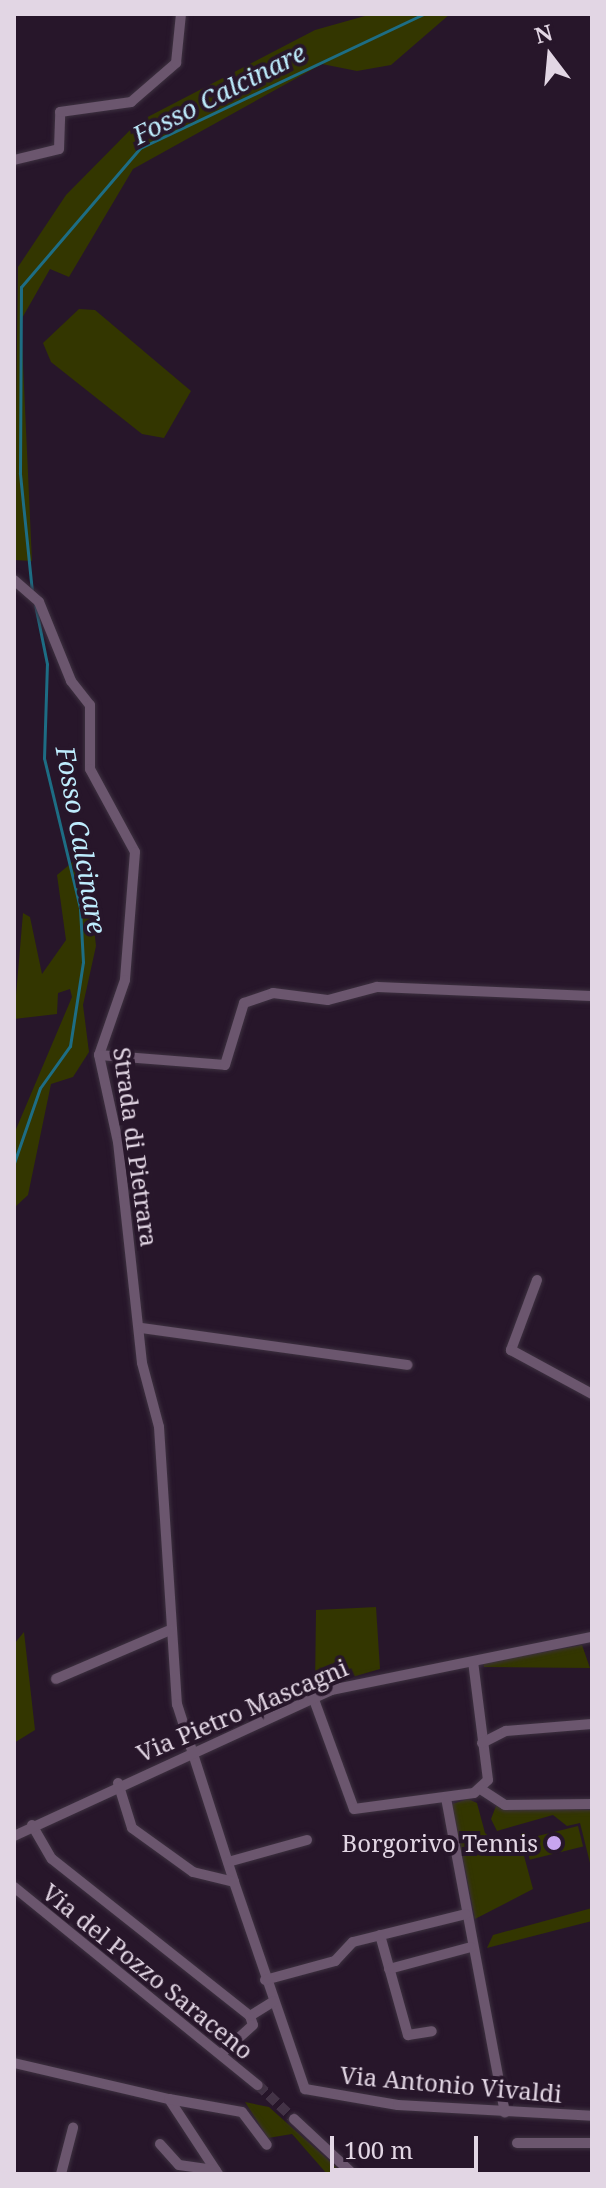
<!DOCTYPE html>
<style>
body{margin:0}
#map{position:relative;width:606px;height:2188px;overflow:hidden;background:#27162a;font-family:"Noto Serif",serif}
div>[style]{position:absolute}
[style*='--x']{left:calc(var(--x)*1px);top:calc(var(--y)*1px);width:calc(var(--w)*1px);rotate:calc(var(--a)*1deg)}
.green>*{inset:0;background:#333600;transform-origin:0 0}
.stream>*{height:3px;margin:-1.5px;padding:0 1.5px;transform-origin:1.5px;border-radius:1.5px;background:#1d6d84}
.minor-tunnel>*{height:10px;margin-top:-5px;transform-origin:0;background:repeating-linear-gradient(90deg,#433346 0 10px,transparent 0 15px)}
.roads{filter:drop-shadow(0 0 2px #3d3140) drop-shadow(0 0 2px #3d3140)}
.minor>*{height:10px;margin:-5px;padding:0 5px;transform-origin:5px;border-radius:5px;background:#6b566e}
.dots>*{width:22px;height:22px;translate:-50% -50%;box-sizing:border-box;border:4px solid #27162a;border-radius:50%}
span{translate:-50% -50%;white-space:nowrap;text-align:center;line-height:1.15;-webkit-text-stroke:8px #27162a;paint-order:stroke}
.street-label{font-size:24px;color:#e2d6e4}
.poi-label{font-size:24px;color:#e2d6e4}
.right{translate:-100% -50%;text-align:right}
.water-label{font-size:26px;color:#beecfd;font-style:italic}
.frame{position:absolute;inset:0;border:16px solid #e2d6e4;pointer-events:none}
.north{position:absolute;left:510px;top:16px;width:80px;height:80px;-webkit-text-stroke:6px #27162a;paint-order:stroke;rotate:344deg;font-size:22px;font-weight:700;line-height:32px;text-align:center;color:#e2d6e4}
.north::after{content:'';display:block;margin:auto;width:28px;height:36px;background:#e2d6e4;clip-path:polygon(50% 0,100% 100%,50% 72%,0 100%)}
.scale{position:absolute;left:330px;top:2136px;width:148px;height:36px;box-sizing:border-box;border:4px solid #e2d6e4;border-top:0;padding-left:10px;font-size:24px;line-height:28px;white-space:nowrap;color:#e2d6e4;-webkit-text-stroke:6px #27162a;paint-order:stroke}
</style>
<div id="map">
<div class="green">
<div style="clip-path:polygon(372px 14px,450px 14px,391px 65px,357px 71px,322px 64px,133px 169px,69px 277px,50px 269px,21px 320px,32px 561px,14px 560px,18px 267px,66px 195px,138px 122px,315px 30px)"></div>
<div style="clip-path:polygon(79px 309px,95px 310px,191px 391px,164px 438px,142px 434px,51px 362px,43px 343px)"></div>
<div style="clip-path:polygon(75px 860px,89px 880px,96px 946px,83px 1005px,89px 1052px,73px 1077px,51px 1084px,28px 1195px,15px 1207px,14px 1224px,14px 1134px,72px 997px,70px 989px,58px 993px,57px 1014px,14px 1019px,23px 913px,30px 917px,42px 974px,66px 940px,57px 875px)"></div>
<div style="clip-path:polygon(376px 1607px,380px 1669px,315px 1688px,316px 1610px)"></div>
<div style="clip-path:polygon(24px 1632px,35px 1730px,14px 1743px,14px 1644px)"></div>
<div style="clip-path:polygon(582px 1645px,590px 1668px,484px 1667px,483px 1663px)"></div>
<div style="clip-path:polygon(468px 1799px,477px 1803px,485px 1833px,495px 1842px,525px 1833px,520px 1841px,533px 1889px,475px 1919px,452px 1804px)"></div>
<div style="clip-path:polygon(496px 1806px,592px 1810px,592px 1871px,580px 1823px,567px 1826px,553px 1815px,497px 1831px,491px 1819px)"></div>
<div style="left:578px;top:1826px;width:21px;height:55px;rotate:76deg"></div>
<div style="clip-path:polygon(592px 1908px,592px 1921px,487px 1948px,493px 1935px)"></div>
<div style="clip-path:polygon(245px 2102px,269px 2107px,344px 2174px,327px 2174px,292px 2134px,268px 2138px)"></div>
</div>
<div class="stream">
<div style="--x:32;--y:592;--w:120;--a:-95.8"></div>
<div style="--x:20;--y:473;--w:186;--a:-89.7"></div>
<div style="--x:21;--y:287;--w:183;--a:-49.4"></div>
<div style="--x:140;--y:148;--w:313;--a:-25.3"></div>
<div style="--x:14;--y:1163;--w:79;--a:-70.9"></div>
<div style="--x:40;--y:1088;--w:52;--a:-54.5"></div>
<div style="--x:70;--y:1046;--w:85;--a:-81.2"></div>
<div style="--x:83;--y:962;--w:54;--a:-93.2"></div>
<div style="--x:80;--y:908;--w:154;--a:-103.5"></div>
<div style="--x:44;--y:758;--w:94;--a:-88.2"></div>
<div style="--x:47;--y:664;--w:61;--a:-101.3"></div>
</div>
<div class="minor-tunnel">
<div style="--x:258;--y:2085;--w:50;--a:43.4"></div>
</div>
<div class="roads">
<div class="minor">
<div style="--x:14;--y:160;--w:46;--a:-13.7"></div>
<div style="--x:59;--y:149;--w:37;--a:-88"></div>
<div style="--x:60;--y:112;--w:72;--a:-8"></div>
<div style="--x:131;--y:102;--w:60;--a:-40.9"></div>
<div style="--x:176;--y:63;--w:49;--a:-84.2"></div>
<div style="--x:14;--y:580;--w:33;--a:41"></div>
<div style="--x:39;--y:602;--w:85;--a:67.9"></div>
<div style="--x:71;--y:681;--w:31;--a:52"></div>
<div style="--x:90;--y:705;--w:64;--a:90"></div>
<div style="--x:90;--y:769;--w:94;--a:61.5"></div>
<div style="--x:135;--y:852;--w:128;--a:94.5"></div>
<div style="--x:125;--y:980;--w:79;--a:109.1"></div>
<div style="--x:99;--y:1055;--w:89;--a:77.7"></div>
<div style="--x:118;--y:1142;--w:222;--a:83.8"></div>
<div style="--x:142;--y:1363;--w:66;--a:75.1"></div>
<div style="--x:159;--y:1427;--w:278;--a:86.3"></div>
<div style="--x:177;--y:1704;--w:187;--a:72.2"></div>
<div style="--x:99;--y:1055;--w:126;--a:4.5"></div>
<div style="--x:225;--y:1065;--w:65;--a:-73"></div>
<div style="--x:244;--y:1003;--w:31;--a:-19"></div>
<div style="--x:273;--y:993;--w:55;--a:7.3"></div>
<div style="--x:328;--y:1000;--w:51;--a:-14.9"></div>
<div style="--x:377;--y:987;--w:215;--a:2.4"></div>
<div style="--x:537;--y:1280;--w:75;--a:110.4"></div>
<div style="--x:511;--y:1350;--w:92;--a:28.5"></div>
<div style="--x:141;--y:1328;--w:269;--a:7.9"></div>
<div style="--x:56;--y:1679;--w:122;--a:-23.2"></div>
<div style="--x:313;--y:1697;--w:119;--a:69.9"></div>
<div style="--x:354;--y:1809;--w:121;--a:-7.6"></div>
<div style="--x:474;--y:1793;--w:19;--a:-43"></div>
<div style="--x:488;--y:1780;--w:119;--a:-97.2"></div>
<div style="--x:482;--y:1743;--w:27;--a:-27"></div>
<div style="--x:506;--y:1731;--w:86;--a:-4.7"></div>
<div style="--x:118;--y:1783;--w:47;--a:72.7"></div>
<div style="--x:132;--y:1828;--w:75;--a:35.8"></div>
<div style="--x:193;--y:1872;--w:42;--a:13.7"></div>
<div style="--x:234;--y:1882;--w:219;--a:71.1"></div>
<div style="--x:305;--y:2089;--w:94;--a:9.8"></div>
<div style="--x:398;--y:2105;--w:194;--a:3.2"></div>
<div style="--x:482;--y:1790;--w:27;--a:33"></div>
<div style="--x:505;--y:1805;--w:87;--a:-0.7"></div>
<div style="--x:446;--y:1798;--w:320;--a:79.4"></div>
<div style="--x:32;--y:1825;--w:39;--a:60"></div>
<div style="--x:52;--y:1859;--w:253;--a:38.4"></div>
<div style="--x:250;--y:2016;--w:9;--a:72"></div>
<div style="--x:253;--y:2025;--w:43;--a:137.8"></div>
<div style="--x:14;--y:1836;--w:349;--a:-24.7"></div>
<div style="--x:331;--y:1690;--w:266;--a:-11.5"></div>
<div style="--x:228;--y:1862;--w:82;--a:-15.6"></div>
<div style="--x:14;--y:1887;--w:314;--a:39.1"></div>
<div style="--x:380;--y:1935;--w:104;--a:74.4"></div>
<div style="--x:408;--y:2035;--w:24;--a:-9"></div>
<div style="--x:389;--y:1969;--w:85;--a:-15"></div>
<div style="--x:265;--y:1980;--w:73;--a:-15.2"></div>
<div style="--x:335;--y:1961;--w:26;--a:-47"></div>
<div style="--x:353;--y:1942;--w:116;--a:-13.9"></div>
<div style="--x:250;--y:2016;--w:28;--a:-32"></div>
<div style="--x:14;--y:2063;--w:159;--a:13.1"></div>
<div style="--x:169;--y:2099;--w:90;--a:56.8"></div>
<div style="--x:169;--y:2099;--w:74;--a:10.1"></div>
<div style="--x:242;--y:2112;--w:41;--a:52.9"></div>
<div style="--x:294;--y:2119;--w:81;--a:43"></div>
<div style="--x:517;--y:2143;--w:75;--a:0"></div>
<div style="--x:160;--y:2144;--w:28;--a:48"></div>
<div style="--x:179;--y:2165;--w:37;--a:8"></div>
<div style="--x:61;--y:2174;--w:48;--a:-75.4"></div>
</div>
</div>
<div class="dots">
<div style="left:554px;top:1843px;background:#c8a5ef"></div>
</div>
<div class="street-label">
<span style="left:136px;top:1147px;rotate:82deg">Strada di Pietrara</span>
<span style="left:242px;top:1710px;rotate:-23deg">Via Pietro Mascagni</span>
<span style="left:148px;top:1971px;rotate:39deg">Via del Pozzo Saraceno</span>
<span style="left:451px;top:2084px;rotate:5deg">Via Antonio Vivaldi</span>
</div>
<div class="poi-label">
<span class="right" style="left:538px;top:1843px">Borgorivo Tennis</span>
</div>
<div class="water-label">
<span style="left:219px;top:94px;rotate:-27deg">Fosso Calcinare</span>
<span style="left:81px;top:840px;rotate:80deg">Fosso Calcinare</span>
</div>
<div class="frame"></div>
<div class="north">N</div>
<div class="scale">100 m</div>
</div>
